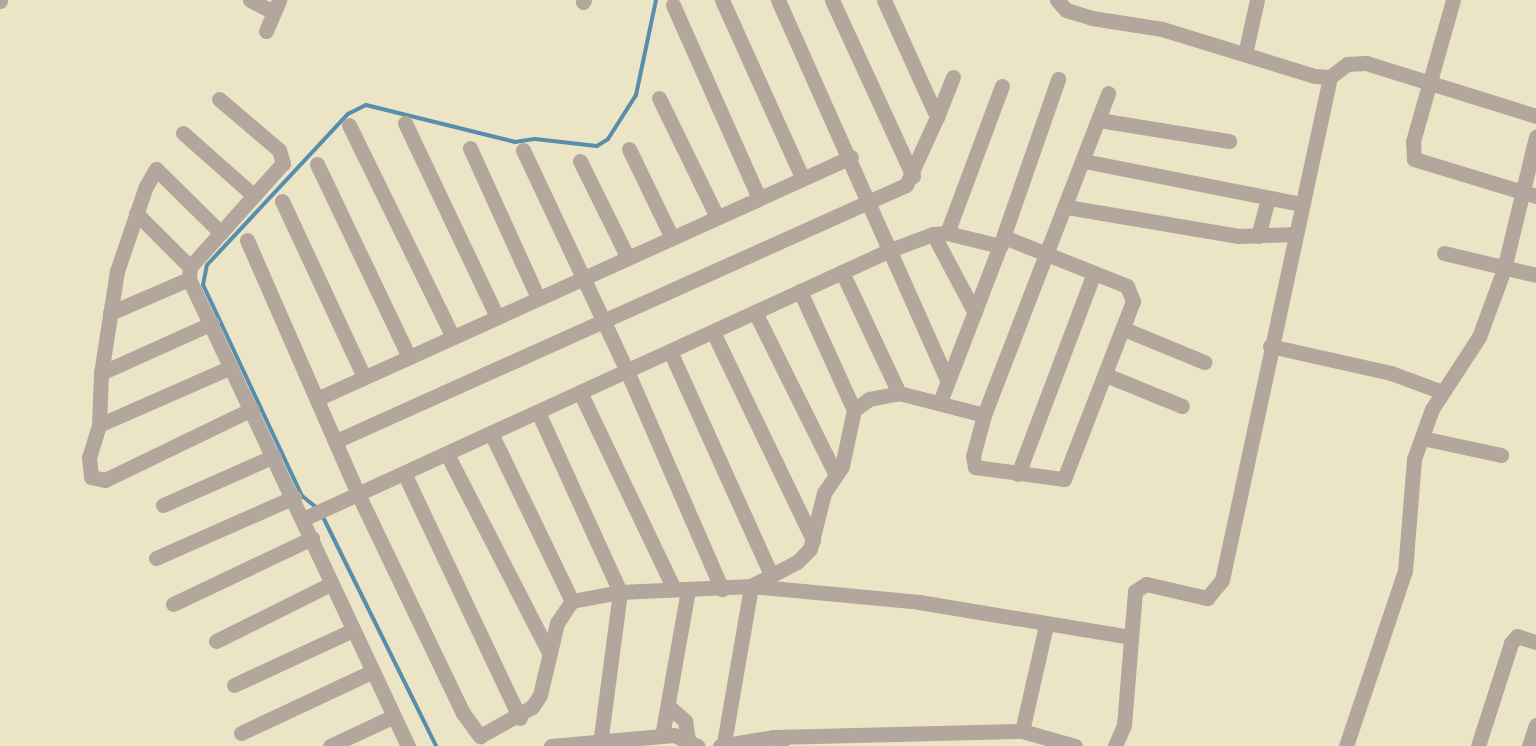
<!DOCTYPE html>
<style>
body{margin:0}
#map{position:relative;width:1536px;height:746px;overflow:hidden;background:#ebe5c6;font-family:"Alegreya Sans",sans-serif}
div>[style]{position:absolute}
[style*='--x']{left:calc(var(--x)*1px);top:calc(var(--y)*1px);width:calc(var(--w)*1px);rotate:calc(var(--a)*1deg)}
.stream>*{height:4px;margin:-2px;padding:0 2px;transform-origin:2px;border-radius:2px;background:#588eab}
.minor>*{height:15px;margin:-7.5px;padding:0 7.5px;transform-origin:7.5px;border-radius:7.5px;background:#b2a69d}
span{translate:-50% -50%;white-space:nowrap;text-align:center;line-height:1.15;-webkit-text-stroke:4px #f8f2d3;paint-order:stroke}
</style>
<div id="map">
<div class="stream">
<div style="--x:317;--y:508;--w:19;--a:-141"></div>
<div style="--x:302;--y:496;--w:233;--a:-115.1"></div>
<div style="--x:203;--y:285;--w:20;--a:-79"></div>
<div style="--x:207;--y:265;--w:207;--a:-47"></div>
<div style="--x:348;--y:114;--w:20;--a:-27"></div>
<div style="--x:366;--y:105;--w:154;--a:13.9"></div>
<div style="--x:515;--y:142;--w:20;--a:-9"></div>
<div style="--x:535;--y:139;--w:62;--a:6.4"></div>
<div style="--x:597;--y:146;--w:13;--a:-32"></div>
<div style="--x:608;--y:139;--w:52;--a:-57.5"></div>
<div style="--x:636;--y:95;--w:97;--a:-78.1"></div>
<div style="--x:322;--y:515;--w:258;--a:63.7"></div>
</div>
<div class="minor">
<div style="--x:250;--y:0;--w:27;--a:27"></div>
<div style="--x:722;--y:0;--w:196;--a:65.7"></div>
<div style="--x:778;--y:0;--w:415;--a:66"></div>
<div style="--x:832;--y:0;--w:194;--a:65.3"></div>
<div style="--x:1057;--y:0;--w:13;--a:48"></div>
<div style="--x:1066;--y:10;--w:27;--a:17"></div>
<div style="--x:1092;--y:18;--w:71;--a:8.9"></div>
<div style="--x:1162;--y:29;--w:160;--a:17.1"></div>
<div style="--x:1315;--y:76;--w:15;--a:4"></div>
<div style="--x:1330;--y:77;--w:21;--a:-37"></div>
<div style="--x:1347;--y:64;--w:19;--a:-3"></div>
<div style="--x:1366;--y:63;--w:178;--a:17.3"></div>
<div style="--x:1453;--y:0;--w:147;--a:105.8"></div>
<div style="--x:1413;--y:141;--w:18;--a:87"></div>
<div style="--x:1414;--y:159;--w:127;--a:16.9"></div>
<div style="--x:0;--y:1;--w:1;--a:-90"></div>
<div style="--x:583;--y:2;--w:2;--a:-63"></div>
<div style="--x:673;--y:5;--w:211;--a:66"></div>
<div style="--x:266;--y:31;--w:34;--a:-67"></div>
<div style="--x:1245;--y:54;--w:55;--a:-77.5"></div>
<div style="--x:659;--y:98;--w:132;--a:64"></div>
<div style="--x:219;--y:99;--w:79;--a:40.4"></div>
<div style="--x:279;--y:150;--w:14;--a:73"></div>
<div style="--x:283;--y:163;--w:140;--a:131.8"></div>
<div style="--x:190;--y:267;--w:12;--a:95"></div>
<div style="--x:189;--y:279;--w:516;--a:64.88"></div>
<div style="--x:937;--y:117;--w:43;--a:-68.2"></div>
<div style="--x:1099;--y:120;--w:132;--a:9.2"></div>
<div style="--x:405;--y:123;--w:215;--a:64.6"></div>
<div style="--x:349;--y:125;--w:236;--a:63.9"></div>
<div style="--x:183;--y:133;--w:92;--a:41.5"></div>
<div style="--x:470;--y:148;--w:165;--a:65.6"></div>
<div style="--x:629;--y:149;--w:99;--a:64.2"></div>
<div style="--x:523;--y:150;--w:244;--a:64.8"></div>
<div style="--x:627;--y:371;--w:238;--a:66.5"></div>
<div style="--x:580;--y:161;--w:108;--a:63.7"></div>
<div style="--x:1084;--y:161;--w:222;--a:11.2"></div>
<div style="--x:317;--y:164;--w:214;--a:64.5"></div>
<div style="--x:282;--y:201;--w:194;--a:65"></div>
<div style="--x:1067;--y:207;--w:174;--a:9.6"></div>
<div style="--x:1239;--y:236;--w:55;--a:-2.1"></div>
<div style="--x:136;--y:213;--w:76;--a:45"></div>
<div style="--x:221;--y:233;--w:91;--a:-135.4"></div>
<div style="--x:156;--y:169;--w:20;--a:120"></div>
<div style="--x:146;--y:186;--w:90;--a:108.8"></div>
<div style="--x:117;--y:271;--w:103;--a:98.9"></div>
<div style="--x:101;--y:373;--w:52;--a:92.2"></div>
<div style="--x:99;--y:425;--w:34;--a:107"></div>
<div style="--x:89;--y:457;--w:20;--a:84"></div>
<div style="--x:91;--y:477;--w:14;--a:12"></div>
<div style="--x:105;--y:480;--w:163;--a:-25.8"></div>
<div style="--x:947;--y:233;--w:157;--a:-69.5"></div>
<div style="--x:933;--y:234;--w:89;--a:62"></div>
<div style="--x:1258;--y:236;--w:39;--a:-75"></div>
<div style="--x:247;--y:240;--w:277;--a:66.4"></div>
<div style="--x:358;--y:494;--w:243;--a:64.4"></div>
<div style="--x:463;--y:713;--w:29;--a:54"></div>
<div style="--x:480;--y:736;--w:60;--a:-29.1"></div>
<div style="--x:532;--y:707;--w:14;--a:-56"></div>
<div style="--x:540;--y:695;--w:74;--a:-76.7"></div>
<div style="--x:557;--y:623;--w:27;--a:-56"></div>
<div style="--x:572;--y:601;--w:49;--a:-10.6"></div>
<div style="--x:620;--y:592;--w:131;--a:-2.6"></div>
<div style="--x:751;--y:586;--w:52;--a:-27.6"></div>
<div style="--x:797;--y:562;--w:18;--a:-45"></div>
<div style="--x:810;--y:549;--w:58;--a:-76"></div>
<div style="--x:824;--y:493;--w:32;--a:-56"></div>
<div style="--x:842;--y:466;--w:57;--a:-77.9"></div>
<div style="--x:854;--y:410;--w:19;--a:-36"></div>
<div style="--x:869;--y:399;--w:31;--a:-11"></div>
<div style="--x:899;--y:393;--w:88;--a:14.5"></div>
<div style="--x:984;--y:415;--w:345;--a:-68.9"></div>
<div style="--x:1444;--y:253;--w:95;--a:13.4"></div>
<div style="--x:842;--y:272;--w:134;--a:64.8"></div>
<div style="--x:800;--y:291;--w:131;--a:65.6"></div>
<div style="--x:755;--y:312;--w:182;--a:63.6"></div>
<div style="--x:110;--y:313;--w:86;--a:-23.3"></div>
<div style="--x:1124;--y:329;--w:87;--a:22.4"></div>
<div style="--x:713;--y:332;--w:231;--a:64.3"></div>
<div style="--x:1270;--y:346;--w:124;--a:12.6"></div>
<div style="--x:1391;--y:373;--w:54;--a:20.4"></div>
<div style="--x:670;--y:351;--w:246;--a:65.7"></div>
<div style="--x:101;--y:373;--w:122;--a:-24.2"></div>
<div style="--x:1106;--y:375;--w:82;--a:22.2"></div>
<div style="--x:580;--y:392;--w:218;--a:64.5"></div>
<div style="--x:319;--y:398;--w:584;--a:-24.37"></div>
<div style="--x:940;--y:402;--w:167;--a:-69"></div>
<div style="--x:538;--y:412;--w:198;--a:65.5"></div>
<div style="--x:620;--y:592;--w:152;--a:97.5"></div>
<div style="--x:984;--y:415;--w:42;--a:105"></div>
<div style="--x:973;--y:456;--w:11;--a:80"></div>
<div style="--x:975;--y:467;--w:90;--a:7.7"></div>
<div style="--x:1064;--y:479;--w:191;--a:-68.8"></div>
<div style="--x:1133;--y:301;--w:16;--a:-112"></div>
<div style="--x:1127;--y:286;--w:132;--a:-158.3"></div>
<div style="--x:99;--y:425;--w:144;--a:-23.7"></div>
<div style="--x:491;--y:433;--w:187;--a:64.3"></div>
<div style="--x:1422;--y:438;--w:81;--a:12.1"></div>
<div style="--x:336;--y:441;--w:625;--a:-24.19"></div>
<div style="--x:906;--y:185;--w:75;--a:-65.5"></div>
<div style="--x:937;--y:117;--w:128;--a:-114.4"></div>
<div style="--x:447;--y:454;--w:225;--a:62.8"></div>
<div style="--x:404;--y:473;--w:271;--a:64.7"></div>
<div style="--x:1018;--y:474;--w:212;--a:-69.3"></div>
<div style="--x:163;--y:505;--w:121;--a:-23.8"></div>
<div style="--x:303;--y:519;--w:646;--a:-24.62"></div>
<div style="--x:890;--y:250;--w:46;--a:-20.4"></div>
<div style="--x:933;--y:234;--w:14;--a:-4"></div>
<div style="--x:947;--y:233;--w:55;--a:13.8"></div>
<div style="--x:1000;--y:246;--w:177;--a:-70.8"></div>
<div style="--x:156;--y:558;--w:151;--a:-23.8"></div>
<div style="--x:173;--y:604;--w:154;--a:-25.4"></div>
<div style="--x:216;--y:641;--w:128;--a:-26.4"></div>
<div style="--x:234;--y:685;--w:131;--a:-24.8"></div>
<div style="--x:668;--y:706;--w:23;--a:41"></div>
<div style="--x:685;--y:721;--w:19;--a:81"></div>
<div style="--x:1022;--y:731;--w:109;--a:-77.2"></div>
<div style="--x:241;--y:733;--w:144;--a:-25.1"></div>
<div style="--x:662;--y:736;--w:148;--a:-79.9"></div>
<div style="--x:774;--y:737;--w:248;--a:-1.4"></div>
<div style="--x:1022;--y:731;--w:55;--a:15.8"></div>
<div style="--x:724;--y:743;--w:159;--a:-80.2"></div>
<div style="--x:751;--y:586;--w:169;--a:5.4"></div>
<div style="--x:919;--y:602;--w:214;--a:9.4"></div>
<div style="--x:330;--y:746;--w:68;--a:-25.1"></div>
<div style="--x:551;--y:746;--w:123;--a:-5.1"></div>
<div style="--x:674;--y:735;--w:26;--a:25"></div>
<div style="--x:720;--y:746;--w:55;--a:-9.5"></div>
<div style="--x:774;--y:737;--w:11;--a:49"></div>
<div style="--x:1115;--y:746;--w:23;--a:-67"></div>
<div style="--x:1124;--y:725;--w:134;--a:-85.3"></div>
<div style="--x:1135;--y:591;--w:13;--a:-32"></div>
<div style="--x:1146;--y:584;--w:63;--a:12.9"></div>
<div style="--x:1207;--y:598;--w:23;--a:-50"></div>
<div style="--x:1222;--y:580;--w:514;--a:-77.88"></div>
<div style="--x:1346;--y:746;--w:185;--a:-71.4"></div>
<div style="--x:1405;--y:571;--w:112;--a:-85.4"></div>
<div style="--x:1414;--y:459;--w:53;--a:-70.2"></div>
<div style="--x:1432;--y:409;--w:86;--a:-56.9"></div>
<div style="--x:1479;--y:337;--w:72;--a:-69.8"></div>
<div style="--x:1504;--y:269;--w:136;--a:-76.4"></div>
<div style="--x:1478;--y:746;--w:108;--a:-72.2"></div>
<div style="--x:1511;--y:643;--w:9;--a:-49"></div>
<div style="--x:1517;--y:636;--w:20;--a:18"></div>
<div style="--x:1529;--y:746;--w:22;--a:-72"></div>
</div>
</div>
